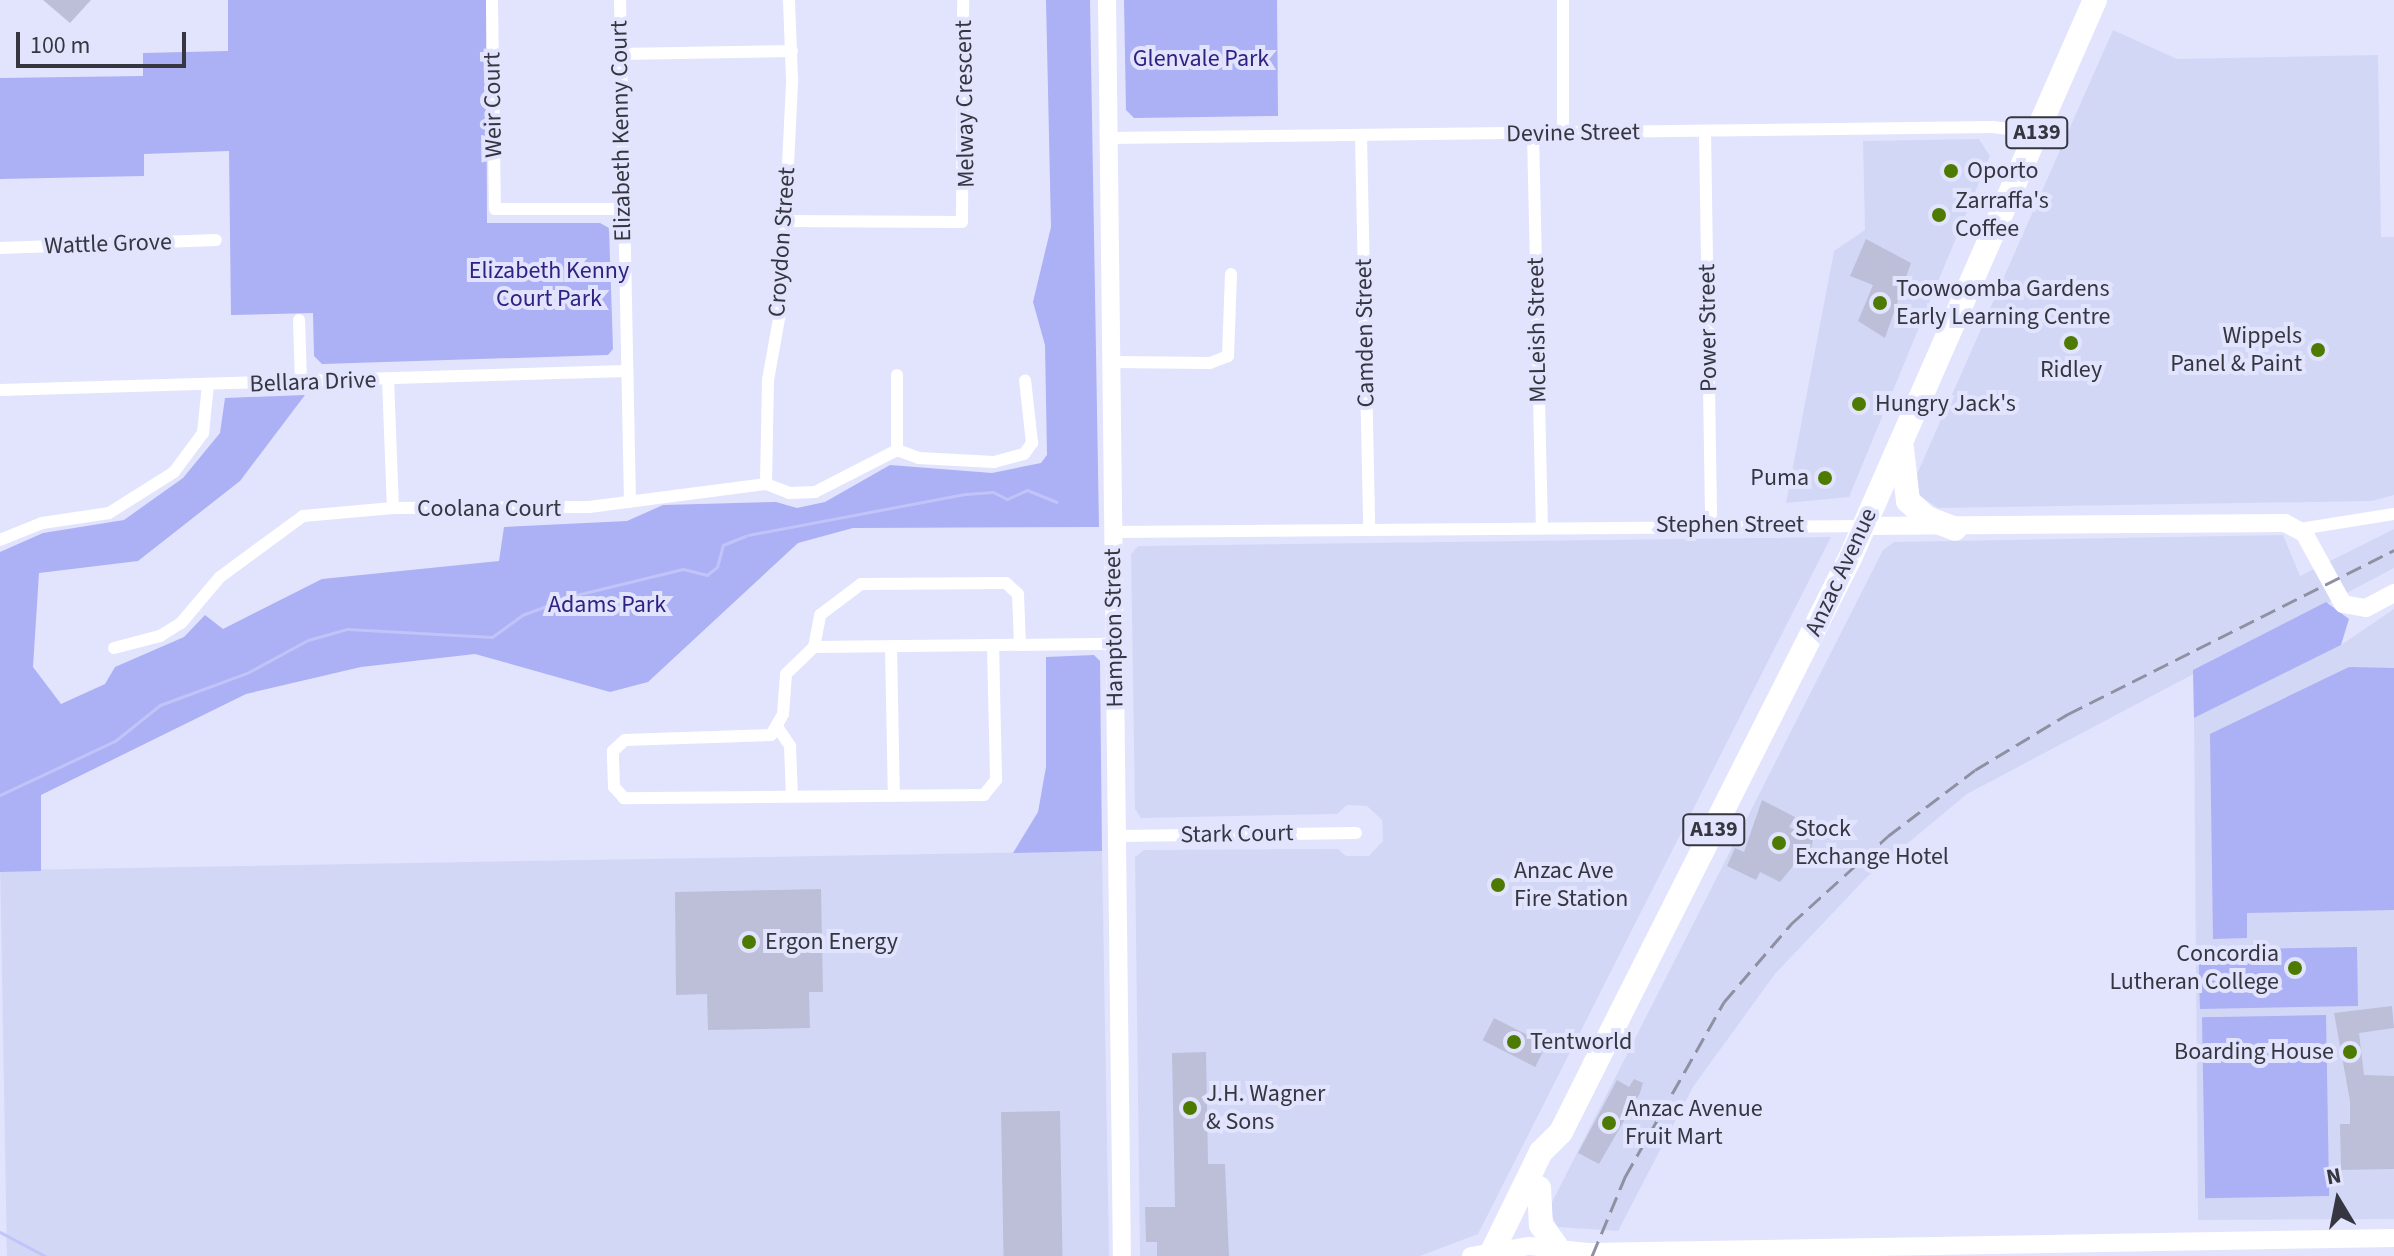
<!DOCTYPE html>
<style>
body{margin:0}
#map{position:relative;width:2394px;height:1256px;overflow:hidden;background:#e2e4fe;font-family:"Source Sans 3",sans-serif}
div>[style]{position:absolute}
[style*='--x']{left:calc(var(--x)*1px);top:calc(var(--y)*1px);width:calc(var(--w)*1px);rotate:calc(var(--a)*1deg)}
.built>*{inset:0;background:#d3d7f6;transform-origin:0 0}
.green>*{inset:0;background:#acb0f5;transform-origin:0 0}
.stream>*{height:3px;margin:-1.5px;padding:0 1.5px;transform-origin:1.5px;border-radius:1.5px;background:#c0c4f8}
.building>*{inset:0;background:#bdbfd8;transform-origin:0 0}
.street>*{height:12px;margin:-6px;padding:0 6px;transform-origin:6px;border-radius:6px;background:#fff}
.secondary>*{height:18px;margin:-9px;padding:0 9px;transform-origin:9px;border-radius:9px;background:#fff}
.highway>*{height:24px;margin:-12px;padding:0 12px;transform-origin:12px;border-radius:12px;background:#fff}
.rail>*{height:3px;margin-top:-1.5px;transform-origin:0;background:repeating-linear-gradient(90deg,#8f90a2 0 16px,transparent 0 24px)}
.dots>*{width:22px;height:22px;translate:-50% -50%;box-sizing:border-box;border:4px solid #e2e4fe;border-radius:50%}
span{translate:-50% -50%;white-space:nowrap;text-align:center;line-height:1.15;-webkit-text-stroke:8px #e2e4fe;paint-order:stroke}
.shield-label span{padding:2px 6px;background:#e2e4fe;border:2px solid;border-radius:6px;-webkit-text-stroke-width:0}
.shield-label{font-size:22px;color:#353640;font-weight:700}
.park-label{font-size:24px;color:#2f2282}
.street-label{font-size:24px;color:#353640}
.poi-label{font-size:24px;color:#353640}
.left{translate:0 -50%;text-align:left}
.right{translate:-100% -50%;text-align:right}
.north{position:absolute;left:2298px;top:1160px;width:80px;height:80px;-webkit-text-stroke:6px #e2e4fe;paint-order:stroke;rotate:350deg;font-size:22px;font-weight:700;line-height:32px;text-align:center;color:#353640}
.north::after{content:'';display:block;margin:auto;width:28px;height:36px;background:#353640;clip-path:polygon(50% 0,100% 100%,50% 72%,0 100%)}
.scale{position:absolute;left:16px;top:32px;width:170px;height:36px;box-sizing:border-box;border:4px solid #353640;border-top:0;padding-left:10px;font-size:24px;line-height:28px;white-space:nowrap;color:#353640;-webkit-text-stroke:6px #e2e4fe;paint-order:stroke}
</style>
<div id="map">
<div class="built">
<div style="clip-path:polygon(2113px 30px,2177px 59px,2378px 55px,2381px 237px,2394px 237px,2394px 495px,2372px 501px,1938px 508px,1917px 494px,1913px 483px)"></div>
<div style="clip-path:polygon(1979px 139px,1990px 156px,1849px 497px,1786px 503px,1834px 251px,1865px 230px,1863px 141px)"></div>
<div style="clip-path:polygon(2394px 529px,2394px 568px,1967px 794px,1866px 878px,1775px 974px,1693px 1087px,1618px 1231px,1558px 1227px,1548px 1210px,1883px 550px,1894px 542px,2283px 535px,2300px 576px)"></div>
<div style="clip-path:polygon(1831px 537px,1478px 1234px,1420px 1256px,1140px 1256px,1135px 857px,1144px 850px,1338px 849px,1346px 856px,1369px 856px,1383px 841px,1382px 820px,1367px 806px,1347px 805px,1337px 814px,1141px 818px,1135px 809px,1131px 554px,1138px 546px)"></div>
<div style="clip-path:polygon(2394px 609px,2394px 1219px,2198px 1220px,2194px 718px,2341px 645px)"></div>
<div style="left:1102px;top:851px;width:405px;height:1102px;rotate:89deg"></div>
</div>
<div class="green">
<div style="clip-path:polygon(228px 0,486px 0,487px 223px,600px 223px,609px 228px,613px 349px,608px 355px,322px 364px,314px 356px,313px 313px,231px 315px,229px 151px,144px 154px,144px 176px,0 179px,0 78px,143px 76px,143px 53px,228px 51px)"></div>
<div style="clip-path:polygon(1046px 0,1090px 0,1099px 527px,853px 528px,798px 543px,648px 682px,610px 692px,475px 654px,361px 667px,246px 694px,41px 795px,41px 871px,0 872px,0 552px,43px 533px,124px 520px,183px 478px,220px 433px,225px 398px,305px 395px,240px 481px,138px 561px,39px 573px,33px 667px,61px 704px,105px 684px,115px 667px,184px 637px,205px 615px,223px 629px,322px 579px,499px 561px,504px 527px,627px 521px,663px 505px,776px 502px,797px 508px,825px 502px,890px 465px,992px 473px,1041px 463px,1047px 455px,1045px 345px,1033px 302px,1051px 227px)"></div>
<div style="clip-path:polygon(1124px 0,1277px 0,1278px 116px,1134px 118px,1126px 110px)"></div>
<div style="clip-path:polygon(2326px 602px,2349px 619px,2341px 645px,2194px 718px,2193px 670px)"></div>
<div style="clip-path:polygon(1094px 655px,1100px 661px,1102px 851px,1013px 853px,1038px 812px,1046px 767px,1046px 657px)"></div>
<div style="clip-path:polygon(2349px 667px,2394px 668px,2394px 910px,2247px 913px,2247px 938px,2213px 939px,2210px 734px)"></div>
<div style="clip-path:polygon(2357px 947px,2358px 1006px,2200px 1009px,2199px 981px,2251px 979px,2199px 979px,2199px 950px)"></div>
<div style="left:2326px;top:1015px;width:181px;height:124px;rotate:89deg"></div>
</div>
<div class="stream">
<div style="--x:748;--y:535;--w:222;--a:-10.7"></div>
<div style="--x:966;--y:494;--w:27;--a:-4"></div>
<div style="--x:993;--y:492;--w:16;--a:27"></div>
<div style="--x:1007;--y:499;--w:22;--a:-24"></div>
<div style="--x:1027;--y:490;--w:32;--a:22"></div>
<div style="--x:0;--y:795;--w:127;--a:-25.2"></div>
<div style="--x:115;--y:741;--w:58;--a:-38.7"></div>
<div style="--x:160;--y:705;--w:95;--a:-20.3"></div>
<div style="--x:249;--y:672;--w:67;--a:-28.5"></div>
<div style="--x:308;--y:640;--w:41;--a:-15.8"></div>
<div style="--x:347;--y:629;--w:145;--a:3.2"></div>
<div style="--x:492;--y:637;--w:37;--a:-36"></div>
<div style="--x:522;--y:615;--w:58;--a:-20.3"></div>
<div style="--x:576;--y:595;--w:110;--a:-13.7"></div>
<div style="--x:683;--y:569;--w:25;--a:14"></div>
<div style="--x:707;--y:575;--w:13;--a:-39"></div>
<div style="--x:717;--y:567;--w:23;--a:-75"></div>
<div style="--x:723;--y:545;--w:24;--a:-22"></div>
<div style="--x:0;--y:1232;--w:51;--a:28.1"></div>
</div>
<div class="building">
<div style="clip-path:polygon(43px 0,91px 0,70px 23px)"></div>
<div style="clip-path:polygon(1866px 239px,1911px 263px,1885px 338px,1858px 321px,1873px 285px,1850px 276px)"></div>
<div style="clip-path:polygon(1762px 800px,1795px 817px,1789px 827px,1813px 839px,1808px 865px,1798px 860px,1780px 882px,1760px 872px,1756px 880px,1727px 866px,1735px 848px,1744px 852px)"></div>
<div style="clip-path:polygon(821px 889px,823px 992px,809px 992px,810px 1028px,708px 1030px,707px 994px,676px 995px,675px 892px)"></div>
<div style="clip-path:polygon(2392px 1006px,2394px 1028px,2359px 1033px,2364px 1075px,2394px 1076px,2394px 1169px,2341px 1170px,2340px 1124px,2350px 1124px,2350px 1101px,2334px 1013px)"></div>
<div style="left:1494px;top:1018px;width:59px;height:25px;rotate:27deg"></div>
<div style="clip-path:polygon(1206px 1052px,1208px 1164px,1225px 1164px,1229px 1256px,1157px 1256px,1157px 1242px,1146px 1242px,1145px 1207px,1175px 1207px,1172px 1053px)"></div>
<div style="clip-path:polygon(1634px 1079px,1643px 1083px,1640px 1093px,1599px 1164px,1578px 1153px,1617px 1080px,1629px 1087px)"></div>
<div style="left:1060px;top:1111px;width:145px;height:59px;rotate:89deg"></div>
</div>
<div class="street">
<div style="--x:492;--y:0;--w:209;--a:89.2"></div>
<div style="--x:495;--y:209;--w:127;--a:0"></div>
<div style="--x:620;--y:0;--w:502;--a:88.86"></div>
<div style="--x:1563;--y:0;--w:133;--a:90"></div>
<div style="--x:620;--y:54;--w:172;--a:-1"></div>
<div style="--x:1705;--y:131;--w:394;--a:89.1"></div>
<div style="--x:1533;--y:134;--w:391;--a:88.7"></div>
<div style="--x:1361;--y:136;--w:394;--a:88.8"></div>
<div style="--x:1108;--y:138;--w:884;--a:-0.71"></div>
<div style="--x:1992;--y:127;--w:45;--a:6.3"></div>
<div style="--x:784;--y:221;--w:178;--a:0.3"></div>
<div style="--x:962;--y:222;--w:222;--a:-89.7"></div>
<div style="--x:0;--y:248;--w:216;--a:-2.1"></div>
<div style="--x:299;--y:320;--w:61;--a:88.1"></div>
<div style="--x:1112;--y:362;--w:98;--a:0.6"></div>
<div style="--x:1210;--y:363;--w:19;--a:-21"></div>
<div style="--x:1228;--y:356;--w:82;--a:-87.9"></div>
<div style="--x:897;--y:375;--w:75;--a:90"></div>
<div style="--x:388;--y:379;--w:129;--a:87.8"></div>
<div style="--x:0;--y:390;--w:626;--a:-1.74"></div>
<div style="--x:897;--y:450;--w:23;--a:20"></div>
<div style="--x:919;--y:458;--w:75;--a:3.1"></div>
<div style="--x:994;--y:462;--w:31;--a:-15"></div>
<div style="--x:1024;--y:454;--w:14;--a:-54"></div>
<div style="--x:1032;--y:443;--w:63;--a:-96.3"></div>
<div style="--x:766;--y:484;--w:104;--a:-88.9"></div>
<div style="--x:768;--y:380;--w:73;--a:-79.8"></div>
<div style="--x:781;--y:308;--w:229;--a:-87.2"></div>
<div style="--x:792;--y:79;--w:79;--a:-92.2"></div>
<div style="--x:2300;--y:529;--w:95;--a:-9.1"></div>
<div style="--x:1112;--y:532;--w:751;--a:-0.46"></div>
<div style="--x:0;--y:540;--w:45;--a:-22"></div>
<div style="--x:42;--y:523;--w:68;--a:-8.5"></div>
<div style="--x:109;--y:513;--w:77;--a:-32.2"></div>
<div style="--x:174;--y:472;--w:49;--a:-53.4"></div>
<div style="--x:203;--y:433;--w:48;--a:-84.1"></div>
<div style="--x:993;--y:645;--w:135;--a:88.7"></div>
<div style="--x:996;--y:780;--w:19;--a:129"></div>
<div style="--x:984;--y:795;--w:360;--a:179.5"></div>
<div style="--x:624;--y:798;--w:15;--a:-132"></div>
<div style="--x:614;--y:787;--w:36;--a:-92"></div>
<div style="--x:613;--y:751;--w:16;--a:-43"></div>
<div style="--x:625;--y:740;--w:146;--a:-2"></div>
<div style="--x:771;--y:735;--w:24;--a:-60"></div>
<div style="--x:783;--y:714;--w:40;--a:-85.7"></div>
<div style="--x:786;--y:674;--w:39;--a:-44"></div>
<div style="--x:814;--y:647;--w:300;--a:-0.6"></div>
<div style="--x:891;--y:646;--w:150;--a:88.9"></div>
<div style="--x:814;--y:647;--w:33;--a:-79"></div>
<div style="--x:820;--y:615;--w:51;--a:-37.1"></div>
<div style="--x:861;--y:584;--w:145;--a:-0.4"></div>
<div style="--x:1006;--y:583;--w:16;--a:43"></div>
<div style="--x:1018;--y:594;--w:51;--a:87.8"></div>
<div style="--x:114;--y:648;--w:48;--a:-14.6"></div>
<div style="--x:160;--y:636;--w:25;--a:-32"></div>
<div style="--x:181;--y:623;--w:60;--a:-49.7"></div>
<div style="--x:220;--y:577;--w:103;--a:-36.3"></div>
<div style="--x:303;--y:516;--w:90;--a:-5.1"></div>
<div style="--x:393;--y:508;--w:196;--a:-0.3"></div>
<div style="--x:589;--y:507;--w:178;--a:-7.4"></div>
<div style="--x:766;--y:484;--w:25;--a:21"></div>
<div style="--x:789;--y:493;--w:26;--a:-2"></div>
<div style="--x:815;--y:492;--w:92;--a:-27.1"></div>
<div style="--x:778;--y:728;--w:22;--a:56"></div>
<div style="--x:790;--y:746;--w:50;--a:87.7"></div>
<div style="--x:1118;--y:836;--w:238;--a:-0.7"></div>
</div>
<div class="secondary">
<div style="--x:1107;--y:0;--w:1256;--a:89.32"></div>
<div style="--x:1863;--y:526;--w:422;--a:-0.4"></div>
<div style="--x:2285;--y:523;--w:21;--a:28"></div>
<div style="--x:2304;--y:533;--w:81;--a:61.2"></div>
<div style="--x:2343;--y:604;--w:23;--a:10"></div>
<div style="--x:2366;--y:608;--w:32;--a:-28"></div>
<div style="--x:1471;--y:1256;--w:59;--a:-9.8"></div>
<div style="--x:1529;--y:1246;--w:59;--a:5.8"></div>
<div style="--x:1588;--y:1252;--w:806;--a:-1"></div>
</div>
<div class="highway">
<div style="--x:1902;--y:449;--w:52;--a:83.4"></div>
<div style="--x:1908;--y:501;--w:25;--a:42"></div>
<div style="--x:1927;--y:518;--w:30;--a:21"></div>
<div style="--x:1539;--y:1188;--w:37;--a:87"></div>
<div style="--x:1541;--y:1225;--w:26;--a:54"></div>
<div style="--x:1490;--y:1256;--w:116;--a:-63.9"></div>
<div style="--x:1541;--y:1152;--w:28;--a:-45"></div>
<div style="--x:1561;--y:1132;--w:74;--a:-63.4"></div>
<div style="--x:1594;--y:1066;--w:571;--a:-63.26"></div>
<div style="--x:1851;--y:556;--w:607;--a:-66.31"></div>
</div>
<div class="rail">
<div style="--x:1592;--y:1256;--w:86;--a:-67.3"></div>
<div style="--x:1625;--y:1177;--w:201;--a:-60.5"></div>
<div style="--x:1724;--y:1002;--w:103;--a:-49.3"></div>
<div style="--x:1791;--y:924;--w:131;--a:-42.2"></div>
<div style="--x:1888;--y:836;--w:109;--a:-37.2"></div>
<div style="--x:1975;--y:770;--w:109;--a:-31.1"></div>
<div style="--x:2068;--y:714;--w:365;--a:-26.7"></div>
</div>
<div class="dots">
<div style="left:1951px;top:171px;background:#4d7b01"></div>
<div style="left:1939px;top:215px;background:#4d7b01"></div>
<div style="left:1880px;top:303px;background:#4d7b01"></div>
<div style="left:2071px;top:343px;background:#4d7b01"></div>
<div style="left:2318px;top:350px;background:#4d7b01"></div>
<div style="left:1859px;top:404px;background:#4d7b01"></div>
<div style="left:1825px;top:478px;background:#4d7b01"></div>
<div style="left:1779px;top:843px;background:#4d7b01"></div>
<div style="left:1498px;top:885px;background:#4d7b01"></div>
<div style="left:749px;top:942px;background:#4d7b01"></div>
<div style="left:2295px;top:968px;background:#4d7b01"></div>
<div style="left:1514px;top:1042px;background:#4d7b01"></div>
<div style="left:2350px;top:1052px;background:#4d7b01"></div>
<div style="left:1190px;top:1108px;background:#4d7b01"></div>
<div style="left:1609px;top:1123px;background:#4d7b01"></div>
</div>
<div class="shield-label">
<span style="left:2037px;top:133px">A139</span>
<span style="left:1714px;top:830px">A139</span>
</div>
<div class="park-label">
<span style="left:1201px;top:59px">Glenvale Park</span>
<span style="left:549px;top:285px">Elizabeth Kenny<br>Court Park</span>
<span style="left:607px;top:605px">Adams Park</span>
</div>
<div class="street-label">
<span style="left:965px;top:104px;rotate:-91deg">Melway Crescent</span>
<span style="left:493px;top:105px;rotate:-91deg">Weir Court</span>
<span style="left:621px;top:131px;rotate:-91deg">Elizabeth Kenny Court</span>
<span style="left:1573px;top:133px;rotate:-1deg">Devine Street</span>
<span style="left:782px;top:242px;rotate:-86deg">Croydon Street</span>
<span style="left:108px;top:244px;rotate:-2deg">Wattle Grove</span>
<span style="left:1708px;top:328px;rotate:-91deg">Power Street</span>
<span style="left:1537px;top:330px;rotate:-91deg">McLeish Street</span>
<span style="left:1365px;top:333px;rotate:-91deg">Camden Street</span>
<span style="left:313px;top:382px;rotate:-2deg">Bellara Drive</span>
<span style="left:489px;top:509px">Coolana Court</span>
<span style="left:1730px;top:525px">Stephen Street</span>
<span style="left:1841px;top:572px;rotate:-65deg">Anzac Avenue</span>
<span style="left:1114px;top:628px;rotate:-91deg">Hampton Street</span>
<span style="left:1237px;top:834px;rotate:-1deg">Stark Court</span>
</div>
<div class="poi-label">
<span class="left" style="left:1967px;top:171px">Oporto</span>
<span class="left" style="left:1955px;top:215px">Zarraffa's<br>Coffee</span>
<span class="left" style="left:1896px;top:303px">Toowoomba Gardens<br>Early Learning Centre</span>
<span class="right" style="left:2302px;top:350px">Wippels<br>Panel &amp; Paint</span>
<span style="left:2071px;top:370px">Ridley</span>
<span class="left" style="left:1875px;top:404px">Hungry Jack's</span>
<span class="right" style="left:1809px;top:478px">Puma</span>
<span class="left" style="left:1795px;top:843px">Stock<br>Exchange Hotel</span>
<span class="left" style="left:1514px;top:885px">Anzac Ave<br>Fire Station</span>
<span class="left" style="left:765px;top:942px">Ergon Energy</span>
<span class="right" style="left:2279px;top:968px">Concordia<br>Lutheran College</span>
<span class="left" style="left:1530px;top:1042px">Tentworld</span>
<span class="right" style="left:2334px;top:1052px">Boarding House</span>
<span class="left" style="left:1206px;top:1108px">J.H. Wagner<br>&amp; Sons</span>
<span class="left" style="left:1625px;top:1123px">Anzac Avenue<br>Fruit Mart</span>
</div>
<div class="north">N</div>
<div class="scale">100 m</div>
</div>
